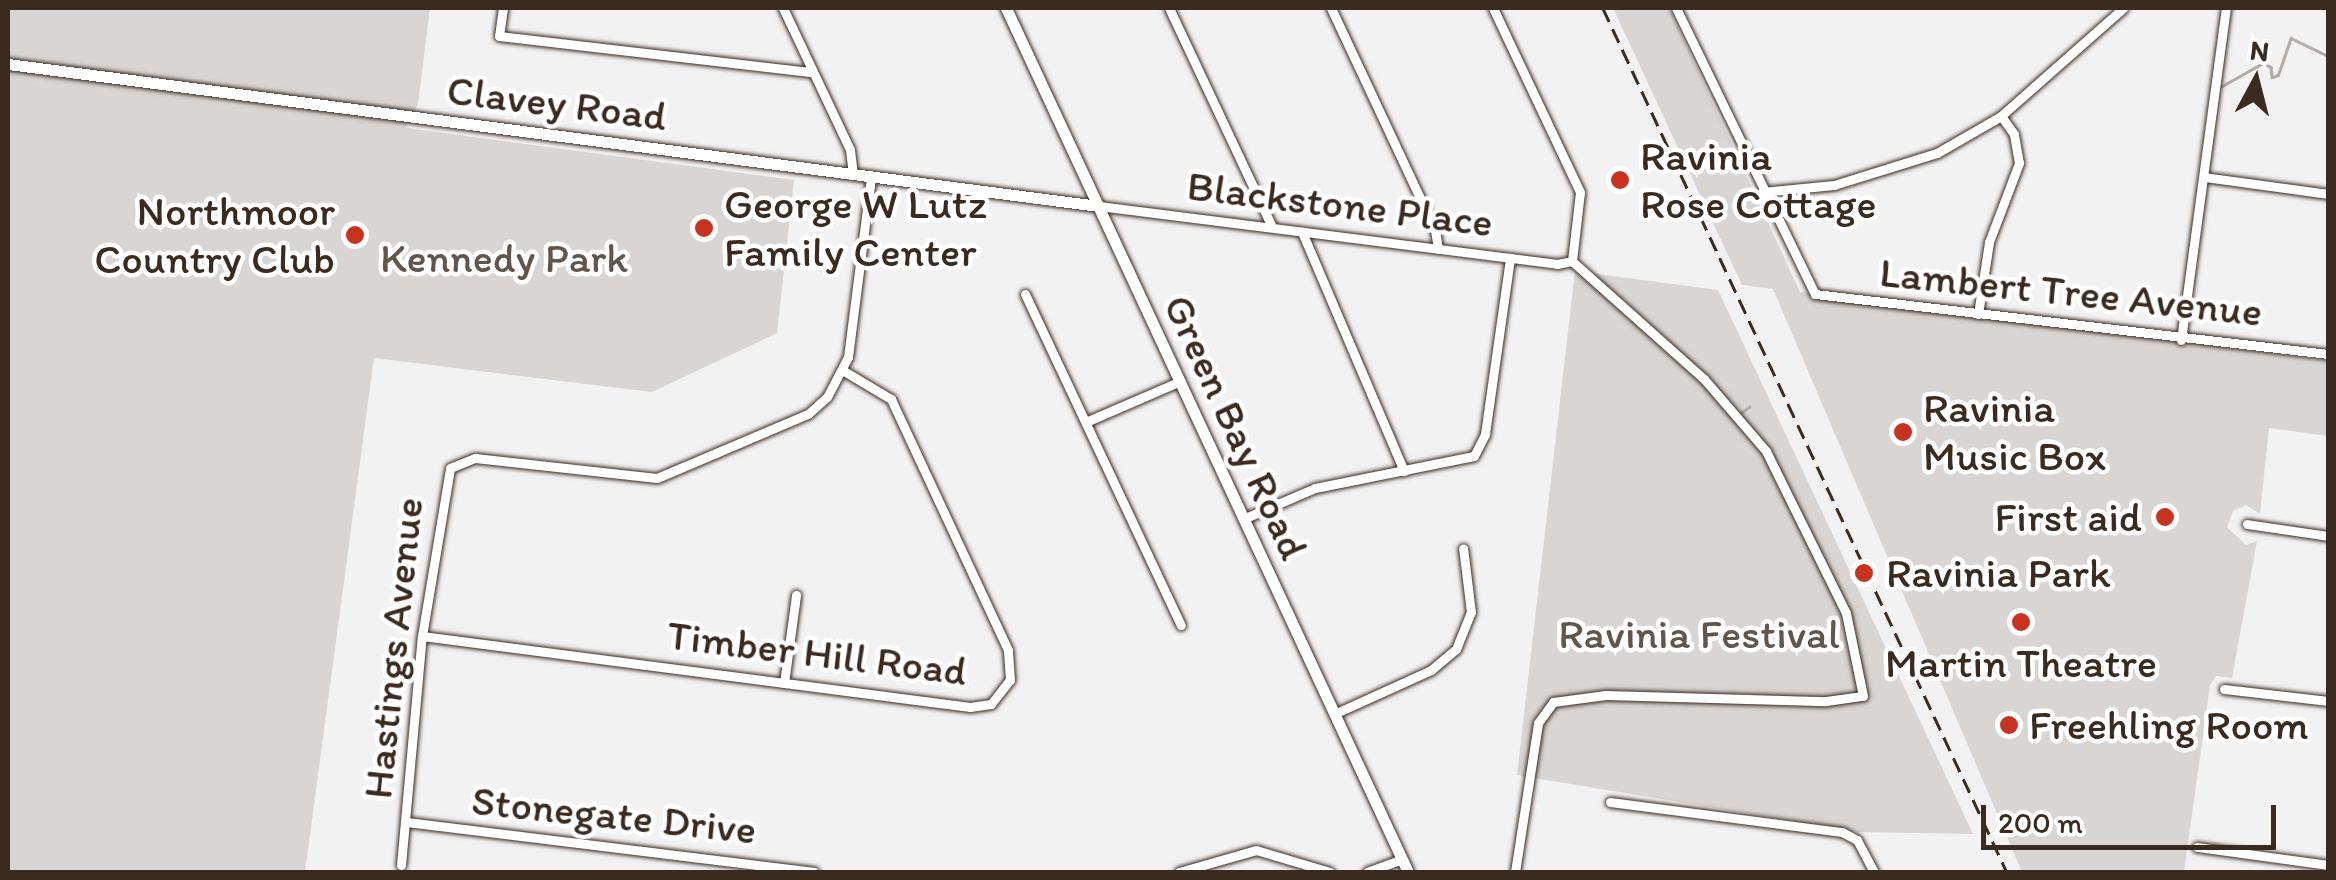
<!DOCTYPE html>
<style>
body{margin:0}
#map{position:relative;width:2336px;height:880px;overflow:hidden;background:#f3f2f2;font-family:Itim,sans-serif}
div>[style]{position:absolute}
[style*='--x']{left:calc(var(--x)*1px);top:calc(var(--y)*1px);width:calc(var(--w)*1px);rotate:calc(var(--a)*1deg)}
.green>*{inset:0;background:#d8d5d2}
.stream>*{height:2.5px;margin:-1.25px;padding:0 1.25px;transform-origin:1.25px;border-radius:1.25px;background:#b2aba7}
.roads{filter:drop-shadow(0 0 2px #3b2a1e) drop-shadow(0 0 2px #3b2a1e)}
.street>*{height:9px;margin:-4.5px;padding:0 4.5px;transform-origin:4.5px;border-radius:4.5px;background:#fff}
.secondary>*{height:11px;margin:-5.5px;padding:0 5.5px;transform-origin:5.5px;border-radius:5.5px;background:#fff}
.rail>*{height:2.5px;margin-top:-1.25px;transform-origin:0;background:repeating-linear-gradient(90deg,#3b2a1e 0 15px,transparent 0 23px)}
.dots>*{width:28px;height:28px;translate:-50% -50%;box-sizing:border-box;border:5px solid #fff;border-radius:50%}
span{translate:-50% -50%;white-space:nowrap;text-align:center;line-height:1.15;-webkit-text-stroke:9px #fff;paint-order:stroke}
.street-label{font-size:42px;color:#3b2a1e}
.poi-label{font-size:42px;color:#3b2a1e}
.left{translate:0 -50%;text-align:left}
.right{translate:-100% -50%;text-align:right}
.park-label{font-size:42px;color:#62554b}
.frame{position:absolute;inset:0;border:10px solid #3b2a1e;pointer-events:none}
.north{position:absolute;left:2206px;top:30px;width:100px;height:100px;-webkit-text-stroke:8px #fff;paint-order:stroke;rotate:7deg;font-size:28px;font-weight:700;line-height:40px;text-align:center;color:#3b2a1e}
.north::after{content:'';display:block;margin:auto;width:35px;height:45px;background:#3b2a1e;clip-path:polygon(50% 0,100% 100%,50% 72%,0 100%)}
.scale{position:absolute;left:1981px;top:805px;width:295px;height:45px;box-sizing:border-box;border:5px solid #3b2a1e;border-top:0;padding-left:12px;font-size:30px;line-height:35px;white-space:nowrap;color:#3b2a1e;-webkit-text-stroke:8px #fff;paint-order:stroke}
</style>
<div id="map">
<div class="green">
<div style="clip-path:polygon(8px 8px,430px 8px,418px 104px,406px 128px,794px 180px,777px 333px,652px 392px,374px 358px,305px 872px,8px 872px)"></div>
<div style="clip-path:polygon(1613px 8px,1669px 8px,1800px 292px,2328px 361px,2328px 436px,2269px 428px,2260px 514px,2246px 505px,2233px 511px,2227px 527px,2246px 545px,2257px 541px,2232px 678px,2216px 676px,2210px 685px,2184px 872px,2022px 872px,1773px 289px,1742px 285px)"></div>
<div style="clip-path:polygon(1575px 271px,1718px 290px,1973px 834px,1859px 832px,1517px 775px)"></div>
</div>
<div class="stream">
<div style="--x:2222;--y:86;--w:47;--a:-29.3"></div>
<div style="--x:2263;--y:63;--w:9;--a:27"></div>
<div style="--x:2271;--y:67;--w:10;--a:84"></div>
<div style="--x:2272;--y:77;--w:6;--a:-18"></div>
<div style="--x:2278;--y:75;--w:39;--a:-71"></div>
<div style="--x:2291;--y:38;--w:41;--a:25.9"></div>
<div style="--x:1742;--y:412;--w:9;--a:-36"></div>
</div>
<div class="roads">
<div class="street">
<div style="--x:503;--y:8;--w:28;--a:98"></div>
<div style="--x:499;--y:36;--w:315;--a:6.6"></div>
<div style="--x:783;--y:8;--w:157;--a:64.7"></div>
<div style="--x:850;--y:150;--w:25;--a:83"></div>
<div style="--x:1169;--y:8;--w:242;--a:64.8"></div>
<div style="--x:1331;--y:8;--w:245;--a:64.9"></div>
<div style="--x:1435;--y:230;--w:19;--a:81"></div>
<div style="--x:1493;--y:8;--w:204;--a:64.7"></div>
<div style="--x:1580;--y:192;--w:69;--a:96.6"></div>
<div style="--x:1676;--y:8;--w:318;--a:64.1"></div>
<div style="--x:1815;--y:294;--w:516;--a:6.67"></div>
<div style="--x:2204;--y:177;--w:125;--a:7.8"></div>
<div style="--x:1762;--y:192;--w:72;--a:-5.6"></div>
<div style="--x:1834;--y:185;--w:108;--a:-17.3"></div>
<div style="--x:1937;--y:153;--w:74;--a:-30"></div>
<div style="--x:2001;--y:116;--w:163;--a:-41.5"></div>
<div style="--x:1099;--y:206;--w:462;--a:7.2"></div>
<div style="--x:1557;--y:264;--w:15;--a:-11"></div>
<div style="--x:1302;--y:232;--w:260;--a:66.9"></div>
<div style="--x:1025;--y:294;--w:366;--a:64.8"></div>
<div style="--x:1978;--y:314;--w:73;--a:-81.3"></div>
<div style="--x:1989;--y:242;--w:85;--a:-69.2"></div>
<div style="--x:2019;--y:163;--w:29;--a:-100"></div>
<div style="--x:2014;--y:134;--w:22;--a:-126"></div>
<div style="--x:2181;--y:340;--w:335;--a:-82.3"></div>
<div style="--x:1088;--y:421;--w:98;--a:-23.4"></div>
<div style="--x:1243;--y:519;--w:78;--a:-23.3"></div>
<div style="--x:1315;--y:488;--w:162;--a:-11.4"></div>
<div style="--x:1474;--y:456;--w:25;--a:-63"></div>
<div style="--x:1485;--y:434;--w:178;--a:-81.9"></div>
<div style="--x:2247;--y:524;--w:82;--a:8.4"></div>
<div style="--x:422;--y:636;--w:553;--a:7.38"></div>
<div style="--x:970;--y:707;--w:21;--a:-8"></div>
<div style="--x:991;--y:704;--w:31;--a:-52"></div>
<div style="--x:1010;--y:680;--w:30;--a:-94"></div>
<div style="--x:1008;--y:650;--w:277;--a:-115"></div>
<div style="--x:891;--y:399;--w:55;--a:-149.2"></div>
<div style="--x:784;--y:683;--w:89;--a:-82.2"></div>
<div style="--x:2224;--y:689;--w:105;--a:6.6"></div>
<div style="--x:1334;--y:714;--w:107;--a:-24.4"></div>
<div style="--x:1431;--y:670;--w:33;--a:-40"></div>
<div style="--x:1456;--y:649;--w:40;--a:-68"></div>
<div style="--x:1471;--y:612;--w:64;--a:-97.1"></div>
<div style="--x:1610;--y:802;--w:234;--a:7.4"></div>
<div style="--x:1842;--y:832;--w:17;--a:28"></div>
<div style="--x:1857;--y:840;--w:36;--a:62"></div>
<div style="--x:407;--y:822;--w:410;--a:7"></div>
<div style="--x:2197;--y:847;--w:132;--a:7.8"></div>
<div style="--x:401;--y:865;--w:230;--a:-84.8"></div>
<div style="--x:422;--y:636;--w:170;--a:-80.5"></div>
<div style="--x:450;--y:468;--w:27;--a:-22"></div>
<div style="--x:475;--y:458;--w:183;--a:6.3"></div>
<div style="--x:657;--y:478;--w:164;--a:-23"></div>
<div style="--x:808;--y:414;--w:25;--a:-42"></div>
<div style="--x:827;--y:397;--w:45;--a:-62.3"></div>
<div style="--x:848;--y:357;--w:181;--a:-82.7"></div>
<div style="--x:1179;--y:872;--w:80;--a:-15.9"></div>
<div style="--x:1256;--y:850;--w:77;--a:16.6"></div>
<div style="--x:1367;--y:872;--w:37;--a:-20"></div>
<div style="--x:1515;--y:872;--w:151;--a:-81.2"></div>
<div style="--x:1538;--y:723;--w:26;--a:-54"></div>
<div style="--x:1553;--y:702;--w:53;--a:-7.5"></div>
<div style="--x:1606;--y:695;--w:220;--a:1.6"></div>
<div style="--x:1826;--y:701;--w:37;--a:-8"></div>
<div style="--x:1863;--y:696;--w:85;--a:-101.6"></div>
<div style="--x:1846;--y:613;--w:181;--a:-116.3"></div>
<div style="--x:1766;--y:451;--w:95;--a:-130.7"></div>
<div style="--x:1704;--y:379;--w:177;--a:-138.2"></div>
</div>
<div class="secondary">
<div style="--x:1006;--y:8;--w:953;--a:65.05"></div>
<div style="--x:8;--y:64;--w:1100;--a:7.42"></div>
</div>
</div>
<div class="rail">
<div style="--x:1603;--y:8;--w:954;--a:64.94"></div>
</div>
<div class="dots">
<div style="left:1620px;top:180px;background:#c8321e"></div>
<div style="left:704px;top:228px;background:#c8321e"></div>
<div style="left:355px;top:235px;background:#c8321e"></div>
<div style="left:1903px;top:432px;background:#c8321e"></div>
<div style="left:2165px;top:517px;background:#c8321e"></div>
<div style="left:1864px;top:573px;background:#c8321e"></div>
<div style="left:2021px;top:622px;background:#c8321e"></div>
<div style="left:2009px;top:725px;background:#c8321e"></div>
</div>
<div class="street-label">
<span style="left:557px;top:103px;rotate:7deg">Clavey Road</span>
<span style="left:1340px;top:204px;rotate:7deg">Blackstone Place</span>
<span style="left:2071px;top:292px;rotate:6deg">Lambert Tree Avenue</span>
<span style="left:1236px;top:427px;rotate:65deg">Green Bay Road</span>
<span style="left:393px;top:648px;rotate:-84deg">Hastings Avenue</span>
<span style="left:817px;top:653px;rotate:7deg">Timber Hill Road</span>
<span style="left:614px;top:815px;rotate:6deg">Stonegate Drive</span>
</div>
<div class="poi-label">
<span class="left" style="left:1640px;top:180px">Ravinia<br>Rose Cottage</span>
<span class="left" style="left:724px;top:228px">George W Lutz<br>Family Center</span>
<span class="right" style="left:335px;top:235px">Northmoor<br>Country Club</span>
<span class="left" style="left:1923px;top:432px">Ravinia<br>Music Box</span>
<span class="right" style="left:2142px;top:517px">First aid</span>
<span class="left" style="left:1886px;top:573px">Ravinia Park</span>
<span style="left:2021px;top:663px">Martin Theatre</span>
<span class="left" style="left:2029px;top:725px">Freehling Room</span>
</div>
<div class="park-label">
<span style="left:504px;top:258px">Kennedy Park</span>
<span style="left:1699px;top:634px">Ravinia Festival</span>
</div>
<div class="frame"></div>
<div class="north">N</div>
<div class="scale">200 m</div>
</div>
